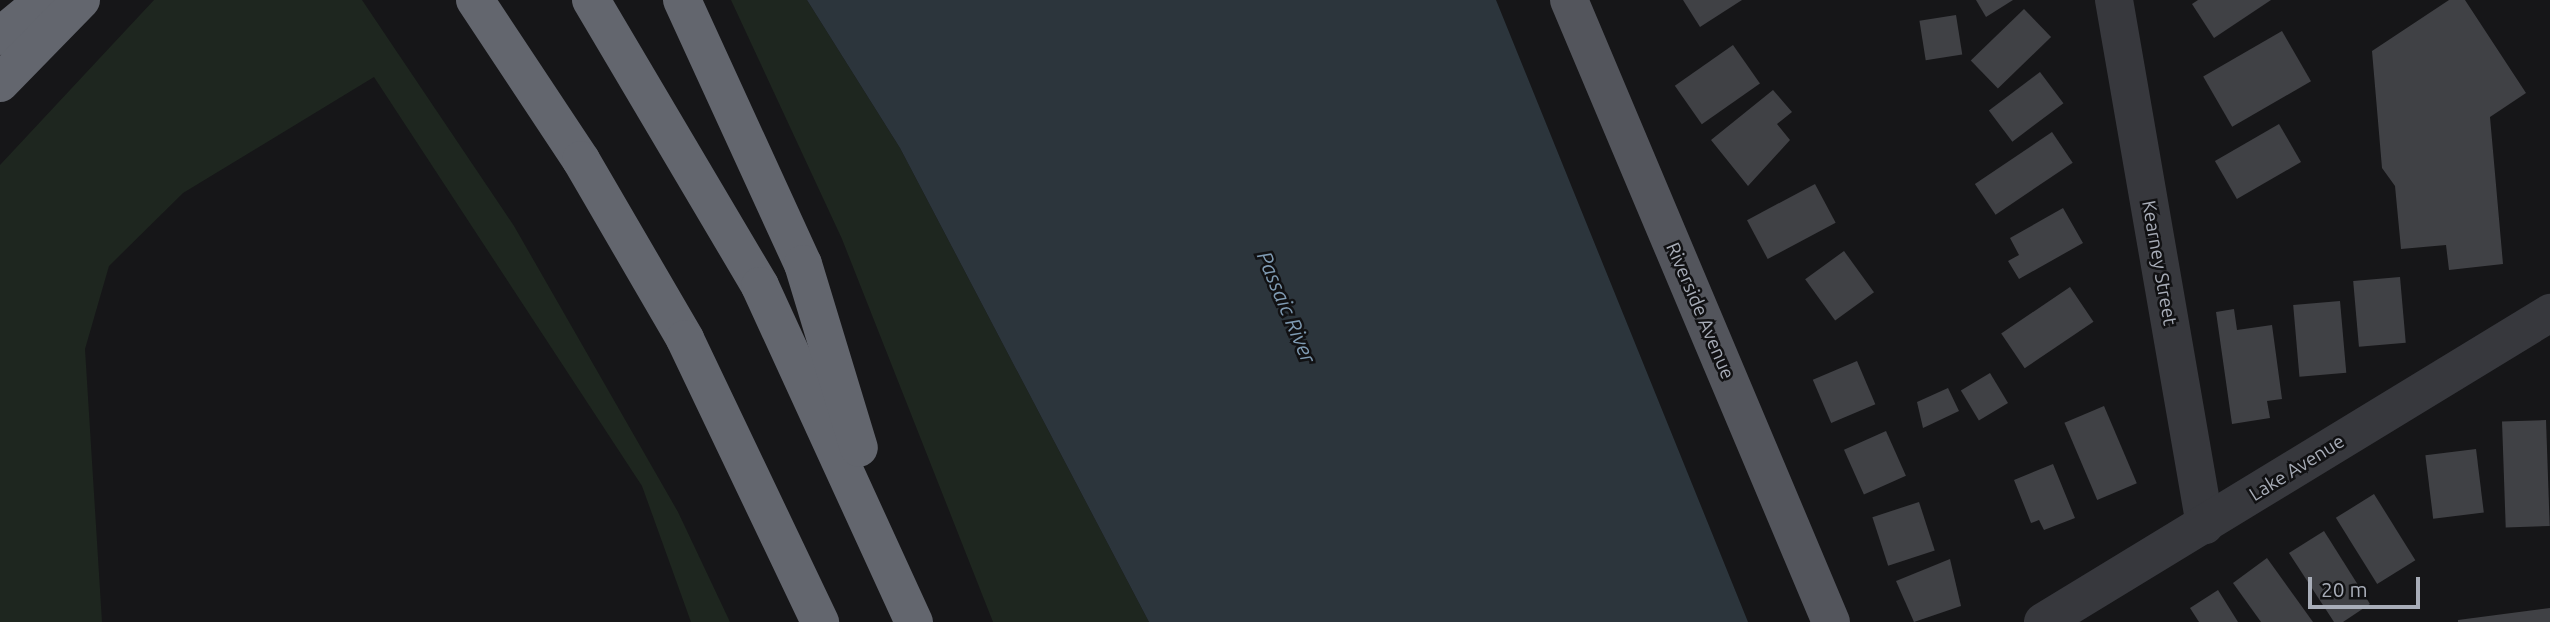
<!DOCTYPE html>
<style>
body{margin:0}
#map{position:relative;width:2550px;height:622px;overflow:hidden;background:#161618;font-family:Ubuntu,sans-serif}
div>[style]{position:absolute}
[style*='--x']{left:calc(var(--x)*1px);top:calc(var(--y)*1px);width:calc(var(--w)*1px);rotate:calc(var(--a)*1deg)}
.green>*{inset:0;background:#1e261f}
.water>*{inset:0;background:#2c353c}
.building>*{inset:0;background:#404145;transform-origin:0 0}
.street>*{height:38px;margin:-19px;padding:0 19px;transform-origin:19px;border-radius:19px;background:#37383d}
.primary>*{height:38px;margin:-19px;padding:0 19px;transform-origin:19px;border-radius:19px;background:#53555c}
.highway>*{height:38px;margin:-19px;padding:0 19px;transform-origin:19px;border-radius:19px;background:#63666e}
span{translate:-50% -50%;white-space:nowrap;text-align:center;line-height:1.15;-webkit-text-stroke:5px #111113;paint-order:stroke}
.street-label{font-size:19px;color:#a8adb8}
.water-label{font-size:21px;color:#7f9bb3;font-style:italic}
.scale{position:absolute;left:2308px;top:577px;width:112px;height:32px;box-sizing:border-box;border:4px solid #a8adb8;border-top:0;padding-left:9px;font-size:21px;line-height:24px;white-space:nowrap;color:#a8adb8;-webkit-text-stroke:5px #111113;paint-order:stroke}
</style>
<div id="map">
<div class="green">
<div style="clip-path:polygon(154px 0,362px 0,514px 226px,678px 512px,730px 622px,691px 622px,642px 486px,374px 77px,183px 193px,109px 266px,85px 349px,102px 622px,0 622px,0 165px)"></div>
<div style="clip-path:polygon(731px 0,807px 0,900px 148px,1149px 622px,993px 622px,842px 239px)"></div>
</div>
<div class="water">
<div style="clip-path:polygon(807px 0,1496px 0,1748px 622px,1149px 622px,900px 148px)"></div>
</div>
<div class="building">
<div style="clip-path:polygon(1683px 0,1742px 0,1700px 27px)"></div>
<div style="clip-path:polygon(1976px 0,2013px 0,1986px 17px)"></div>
<div style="clip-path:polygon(2198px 0,2271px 0,2214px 38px,2192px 4px)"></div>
<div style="clip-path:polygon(2449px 0,2465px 0,2526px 93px,2490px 117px,2503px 264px,2449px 270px,2446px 245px,2401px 249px,2395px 186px,2382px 168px,2372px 51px)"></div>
<div style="left:2024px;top:9px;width:39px;height:74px;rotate:46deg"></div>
<div style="left:1956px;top:15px;width:40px;height:37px;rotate:81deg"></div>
<div style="left:2282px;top:31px;width:58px;height:91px;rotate:60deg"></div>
<div style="left:1733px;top:45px;width:47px;height:71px;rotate:55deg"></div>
<div style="left:2040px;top:72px;width:39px;height:64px;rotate:53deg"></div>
<div style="clip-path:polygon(1773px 90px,1792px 112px,1777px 124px,1790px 140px,1748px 186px,1711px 140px)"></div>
<div style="left:2279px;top:124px;width:44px;height:74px;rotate:60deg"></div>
<div style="left:2052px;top:132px;width:37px;height:93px;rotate:56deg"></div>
<div style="left:1815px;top:184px;width:44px;height:77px;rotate:62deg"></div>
<div style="clip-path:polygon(2063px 208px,2083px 243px,2019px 279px,2008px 261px,2019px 255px,2010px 238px)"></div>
<div style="left:1844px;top:251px;width:51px;height:48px;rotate:54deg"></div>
<div style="left:2400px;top:277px;width:66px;height:47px;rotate:85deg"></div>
<div style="left:2070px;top:287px;width:42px;height:83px;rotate:56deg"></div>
<div style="left:2340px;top:301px;width:72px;height:47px;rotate:85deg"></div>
<div style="clip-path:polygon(2234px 309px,2237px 330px,2272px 325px,2282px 399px,2267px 401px,2270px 418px,2232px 424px,2216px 312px)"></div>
<div style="left:1857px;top:361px;width:47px;height:48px;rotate:67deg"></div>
<div style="left:1990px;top:373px;width:35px;height:34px;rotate:59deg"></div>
<div style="clip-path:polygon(1948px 388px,1959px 411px,1923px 428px,1917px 402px)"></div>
<div style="left:2104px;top:406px;width:84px;height:43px;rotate:67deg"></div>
<div style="left:2546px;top:420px;width:106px;height:44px;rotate:88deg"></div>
<div style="left:1886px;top:431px;width:49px;height:46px;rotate:66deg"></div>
<div style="left:2476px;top:449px;width:64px;height:51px;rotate:83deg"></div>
<div style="clip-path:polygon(2053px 464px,2075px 518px,2044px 530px,2039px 520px,2031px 523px,2014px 480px)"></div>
<div style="left:2374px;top:494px;width:78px;height:45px;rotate:58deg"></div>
<div style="left:1919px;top:502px;width:51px;height:49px;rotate:72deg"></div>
<div style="clip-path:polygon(2324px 531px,2370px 604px,2343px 622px,2334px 622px,2289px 553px)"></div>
<div style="clip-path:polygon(2267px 558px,2313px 622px,2261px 622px,2233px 583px)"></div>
<div style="clip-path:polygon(1950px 559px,1961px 606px,1914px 622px,1896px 581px)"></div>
<div style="clip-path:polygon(2218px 590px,2238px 622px,2199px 622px,2190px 608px)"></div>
<div style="clip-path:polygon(2550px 608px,2550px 622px,2458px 622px,2458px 620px)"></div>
</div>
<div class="street">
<div style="--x:2114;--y:0;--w:533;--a:80.17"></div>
<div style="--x:2043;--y:622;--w:594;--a:-31.36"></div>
</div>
<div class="primary">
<div style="--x:1569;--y:0;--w:675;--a:67.16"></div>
</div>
<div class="highway">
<div style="--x:475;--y:0;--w:192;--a:56.5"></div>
<div style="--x:581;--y:160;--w:207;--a:59.8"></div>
<div style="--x:685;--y:339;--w:314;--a:64.5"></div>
<div style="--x:591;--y:0;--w:332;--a:59.4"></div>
<div style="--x:760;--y:286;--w:370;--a:65.4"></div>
<div style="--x:682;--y:0;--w:290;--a:65.4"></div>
<div style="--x:803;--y:264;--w:192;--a:73.1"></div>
<div style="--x:0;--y:36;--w:57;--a:-39.3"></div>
<div style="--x:0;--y:83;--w:116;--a:-45.7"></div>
</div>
<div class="street-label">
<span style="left:2159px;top:263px;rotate:80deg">Kearney Street</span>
<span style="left:1700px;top:311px;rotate:67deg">Riverside Avenue</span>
<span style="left:2297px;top:468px;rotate:-32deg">Lake Avenue</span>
</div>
<div class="water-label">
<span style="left:1287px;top:307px;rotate:67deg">Passaic River</span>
</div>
<div class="scale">20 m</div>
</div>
